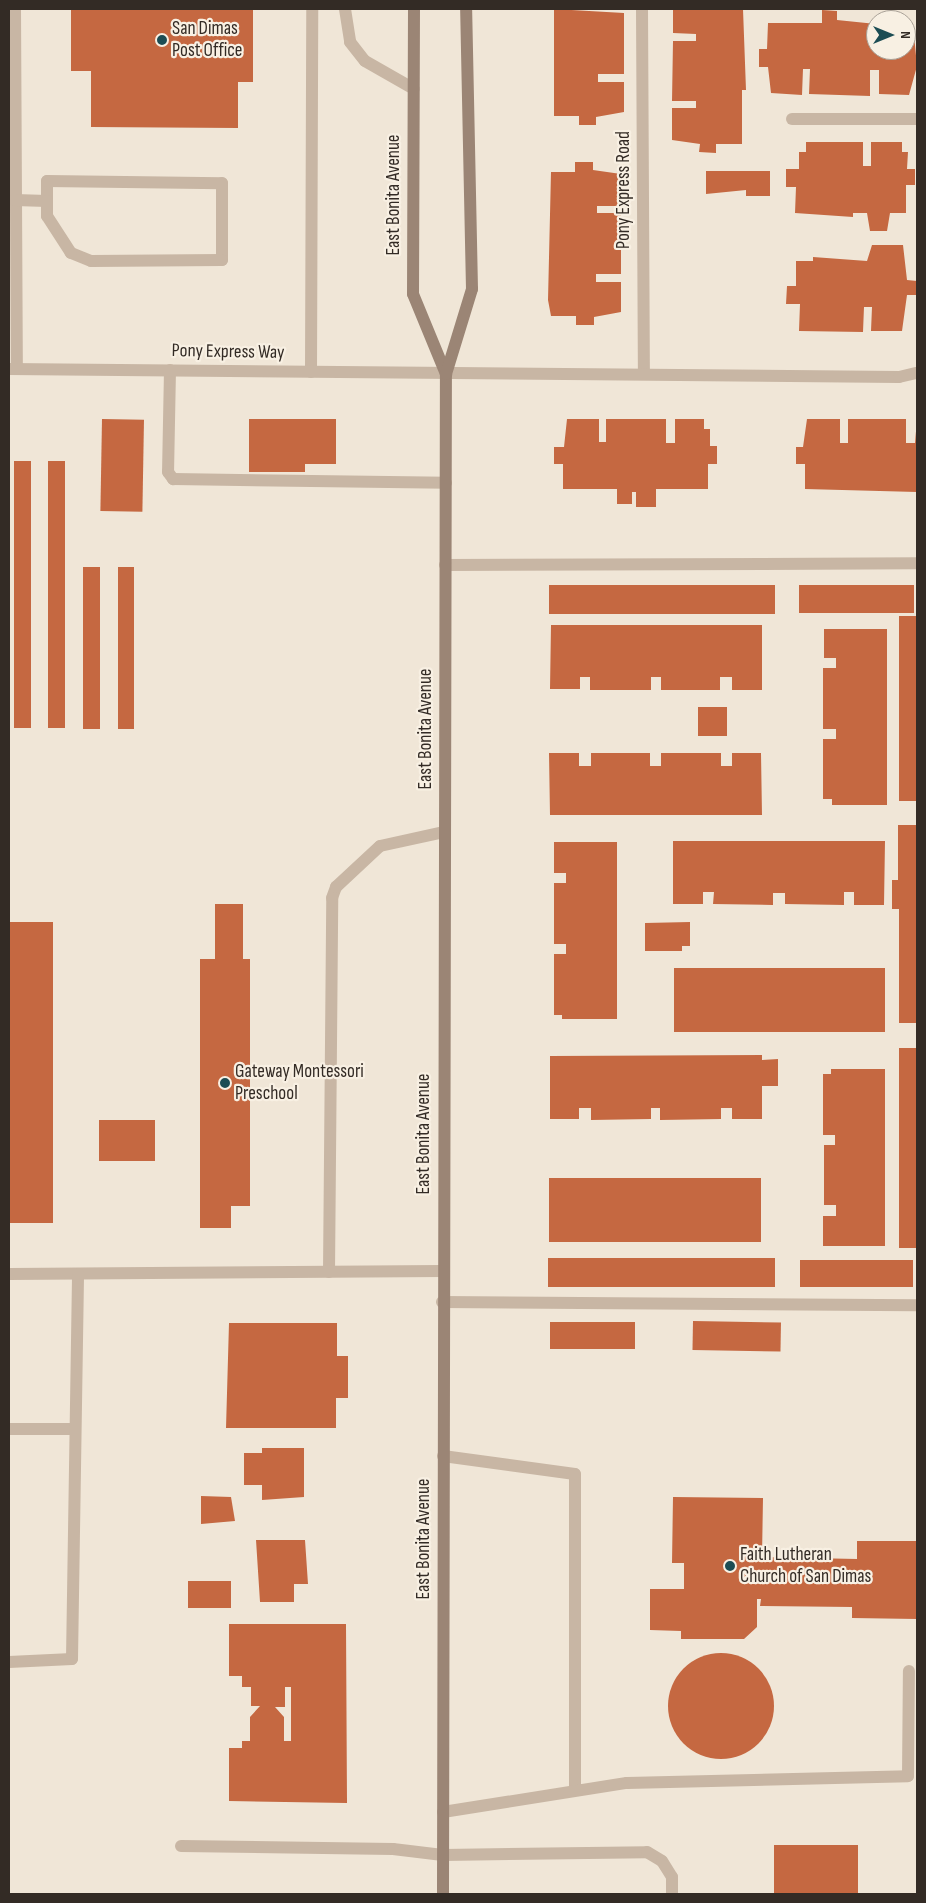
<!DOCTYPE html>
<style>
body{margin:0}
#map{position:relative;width:926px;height:1903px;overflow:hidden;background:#f0e6d7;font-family:"Sofia Sans Condensed",sans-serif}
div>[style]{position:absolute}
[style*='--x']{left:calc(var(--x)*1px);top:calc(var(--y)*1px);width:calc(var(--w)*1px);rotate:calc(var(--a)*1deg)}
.building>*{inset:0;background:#c56841;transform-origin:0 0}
.round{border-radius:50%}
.service>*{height:12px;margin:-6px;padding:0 6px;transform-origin:6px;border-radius:6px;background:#c8b6a4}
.minor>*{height:12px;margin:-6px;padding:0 6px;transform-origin:6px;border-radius:6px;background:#c8b6a4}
.secondary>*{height:12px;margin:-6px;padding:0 6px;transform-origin:6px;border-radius:6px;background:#9b8575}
.dots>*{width:14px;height:14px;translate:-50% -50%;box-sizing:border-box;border:2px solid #f8f0e3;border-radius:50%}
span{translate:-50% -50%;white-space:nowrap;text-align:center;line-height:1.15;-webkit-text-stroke:4.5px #f8f0e3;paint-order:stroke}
.poi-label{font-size:19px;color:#332b25}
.left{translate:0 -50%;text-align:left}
.street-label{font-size:19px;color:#332b25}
.frame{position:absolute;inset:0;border:10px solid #332b25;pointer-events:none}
.north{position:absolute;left:866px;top:10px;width:50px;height:50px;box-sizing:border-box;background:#f8f0e3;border:1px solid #a9a197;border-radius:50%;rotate:90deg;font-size:14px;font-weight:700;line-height:20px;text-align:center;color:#332b25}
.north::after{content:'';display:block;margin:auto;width:18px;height:22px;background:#1c4d54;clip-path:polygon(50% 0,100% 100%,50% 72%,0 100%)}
</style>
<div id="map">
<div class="building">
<div style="clip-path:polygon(71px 9px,253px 9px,253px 82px,238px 82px,238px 128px,91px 127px,91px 71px,71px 71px)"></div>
<div style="clip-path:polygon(554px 9px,624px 13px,624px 74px,598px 74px,598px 82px,624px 82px,624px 112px,596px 117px,596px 125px,579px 125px,579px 116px,554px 116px)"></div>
<div style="clip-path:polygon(673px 9px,743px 9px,746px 90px,742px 90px,742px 144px,716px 144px,716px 153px,699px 152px,700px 144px,672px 140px,672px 108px,696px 108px,696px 101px,672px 101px,673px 41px,696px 41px,696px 34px,673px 33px)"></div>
<div style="clip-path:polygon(822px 10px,837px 11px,837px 20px,876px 24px,876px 50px,906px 50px,906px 24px,913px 24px,917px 66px,909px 95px,879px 94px,879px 70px,870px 70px,870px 96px,809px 94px,810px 69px,803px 69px,802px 95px,771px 93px,768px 67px,759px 67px,759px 49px,767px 49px,768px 23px,822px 23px)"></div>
<div style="clip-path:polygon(806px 142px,863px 142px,863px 166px,871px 166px,871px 142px,902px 142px,902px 152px,908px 152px,907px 169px,915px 169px,915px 185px,906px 185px,906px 213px,890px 213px,887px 231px,870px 231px,867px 213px,853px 213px,853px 217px,795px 213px,796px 187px,786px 187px,786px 169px,799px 169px,799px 152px,806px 152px)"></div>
<div style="clip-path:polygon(575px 162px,593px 162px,593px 170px,621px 174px,621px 206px,597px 206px,597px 213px,621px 213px,621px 274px,596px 274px,596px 282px,621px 282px,621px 312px,594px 317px,594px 325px,576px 325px,576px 316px,551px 316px,548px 300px,551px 172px,575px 172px)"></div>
<div style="clip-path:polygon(706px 171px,770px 171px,770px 196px,746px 196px,746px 190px,706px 194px)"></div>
<div style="clip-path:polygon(872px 245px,903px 245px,907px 280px,917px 281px,916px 295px,907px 295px,902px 331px,871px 331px,872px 307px,864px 307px,863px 332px,799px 331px,800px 304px,786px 304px,787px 286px,796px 286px,796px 261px,813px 261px,813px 257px,867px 261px)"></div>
<div style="left:102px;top:419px;width:42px;height:92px;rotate:1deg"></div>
<div style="clip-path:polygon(249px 419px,336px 419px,336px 464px,305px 464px,305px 472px,249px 472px)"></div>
<div style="clip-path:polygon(567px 419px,599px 419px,599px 442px,606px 442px,606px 419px,666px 419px,666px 443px,675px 443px,675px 419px,704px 419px,704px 429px,710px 429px,710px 446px,717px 446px,717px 464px,708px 464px,708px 489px,656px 489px,656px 507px,636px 507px,636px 492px,632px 492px,632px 504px,617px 504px,617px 489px,563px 489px,563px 464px,554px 464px,554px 447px,564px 447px)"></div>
<div style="clip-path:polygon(807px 419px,840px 419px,840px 443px,848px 443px,848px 419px,906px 419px,906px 443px,915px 443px,917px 419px,917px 492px,805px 489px,805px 464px,796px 464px,796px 447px,803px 447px)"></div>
<div style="left:14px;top:461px;width:17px;height:267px"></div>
<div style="left:48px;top:461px;width:17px;height:267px"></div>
<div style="left:83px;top:567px;width:17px;height:162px"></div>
<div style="left:118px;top:567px;width:16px;height:162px"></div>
<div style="left:549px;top:585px;width:226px;height:29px"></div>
<div style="left:799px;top:585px;width:115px;height:28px"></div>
<div style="left:899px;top:616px;width:18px;height:185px"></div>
<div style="clip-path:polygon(551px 625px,762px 625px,762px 690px,732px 690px,732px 677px,720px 677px,720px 690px,661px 690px,661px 677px,651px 677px,651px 690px,590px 690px,590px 677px,580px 677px,580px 689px,550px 689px)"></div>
<div style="clip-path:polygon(824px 629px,887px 629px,887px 805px,832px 805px,832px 799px,823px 799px,823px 739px,836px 739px,836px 729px,823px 729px,823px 668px,836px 668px,836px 658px,824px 658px)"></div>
<div style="left:698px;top:707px;width:29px;height:29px"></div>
<div style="clip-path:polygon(549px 753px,579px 753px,579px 766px,591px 766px,591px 753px,650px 753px,650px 766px,661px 766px,661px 753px,721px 753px,721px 766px,732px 766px,732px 753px,761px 753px,762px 815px,550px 815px)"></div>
<div style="clip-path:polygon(898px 825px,917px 825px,917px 1023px,899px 1023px,899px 909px,892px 909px,892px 880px,898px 880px)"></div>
<div style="clip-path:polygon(673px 841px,885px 841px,884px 905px,854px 905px,854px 892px,844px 892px,844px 905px,785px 904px,785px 893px,773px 893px,773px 905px,713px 904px,714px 892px,703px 892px,703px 904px,673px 904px)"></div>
<div style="clip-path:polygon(554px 842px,617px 842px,617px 1019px,562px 1019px,562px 1015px,554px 1015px,554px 954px,566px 954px,566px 944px,554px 944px,554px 883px,566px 883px,566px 873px,554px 873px)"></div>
<div style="clip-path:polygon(215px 904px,243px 904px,243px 959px,250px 959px,250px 1206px,231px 1206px,231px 1228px,200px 1228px,200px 959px,215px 959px)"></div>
<div style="left:9px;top:922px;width:44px;height:301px"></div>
<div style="clip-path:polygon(690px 922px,690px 946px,682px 946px,682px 951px,645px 951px,645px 923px)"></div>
<div style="left:674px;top:968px;width:211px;height:64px"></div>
<div style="left:899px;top:1048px;width:18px;height:200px"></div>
<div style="clip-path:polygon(762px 1055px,762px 1060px,778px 1059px,778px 1086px,762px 1086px,762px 1119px,732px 1119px,732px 1108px,721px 1108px,721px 1119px,660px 1120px,660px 1108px,651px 1108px,651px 1119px,591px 1120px,591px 1108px,579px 1108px,579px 1119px,550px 1119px,550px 1056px)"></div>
<div style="clip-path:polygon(831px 1069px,885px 1069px,885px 1246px,823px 1246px,823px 1216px,836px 1216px,836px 1205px,824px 1205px,824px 1145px,835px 1145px,835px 1135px,823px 1135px,823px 1074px,831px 1074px)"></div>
<div style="left:99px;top:1120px;width:56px;height:41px"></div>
<div style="left:549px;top:1178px;width:212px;height:64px"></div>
<div style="left:548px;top:1258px;width:227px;height:29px"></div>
<div style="left:800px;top:1260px;width:113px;height:27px"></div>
<div style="left:693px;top:1321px;width:88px;height:29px;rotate:1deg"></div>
<div style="left:550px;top:1322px;width:85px;height:27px"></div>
<div style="clip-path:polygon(229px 1323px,337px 1323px,337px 1356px,348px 1356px,348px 1398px,336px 1398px,336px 1428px,226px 1428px)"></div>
<div style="clip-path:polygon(262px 1448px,304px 1448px,304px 1497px,262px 1500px,262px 1485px,244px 1485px,244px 1453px,262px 1453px)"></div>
<div style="clip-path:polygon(201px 1496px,231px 1497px,235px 1521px,201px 1524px)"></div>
<div style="clip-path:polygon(673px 1497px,763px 1498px,762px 1557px,857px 1559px,857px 1541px,917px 1541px,917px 1619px,852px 1618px,852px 1607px,760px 1606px,761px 1599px,757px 1599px,757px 1627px,744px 1639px,681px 1639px,681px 1631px,650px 1630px,650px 1589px,684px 1589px,684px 1563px,672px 1563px)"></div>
<div style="clip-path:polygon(256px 1540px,305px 1540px,308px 1584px,294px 1584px,294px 1602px,260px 1602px)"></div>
<div style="left:188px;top:1581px;width:43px;height:27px"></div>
<div style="clip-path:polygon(evenodd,229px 1624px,346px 1624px,347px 1803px,229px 1801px,229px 1748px,242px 1748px,242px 1741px,250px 1741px,250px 1717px,260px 1706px,251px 1706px,251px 1687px,242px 1687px,242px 1676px,229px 1676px,229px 1624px,285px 1687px,291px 1687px,291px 1741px,284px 1741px,284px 1717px,275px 1707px,285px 1707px,285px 1687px)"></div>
<div class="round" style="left:668px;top:1653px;width:106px;height:106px"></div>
<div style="left:774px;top:1845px;width:84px;height:49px"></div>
</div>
<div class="service">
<div style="--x:15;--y:9;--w:358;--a:89.7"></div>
<div style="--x:345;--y:9;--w:33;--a:81"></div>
<div style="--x:350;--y:42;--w:24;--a:52"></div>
<div style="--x:365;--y:61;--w:56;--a:29.7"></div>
<div style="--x:15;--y:200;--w:32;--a:2"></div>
<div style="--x:47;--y:201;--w:20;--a:-90"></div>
<div style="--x:47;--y:181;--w:175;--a:0.7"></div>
<div style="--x:222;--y:183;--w:77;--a:90"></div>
<div style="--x:222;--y:260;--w:131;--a:179.6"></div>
<div style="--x:91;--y:261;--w:22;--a:-158"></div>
<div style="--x:71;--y:253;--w:44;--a:-123"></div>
<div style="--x:47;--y:216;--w:15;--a:-90"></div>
<div style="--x:170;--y:370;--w:102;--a:91.1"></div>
<div style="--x:168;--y:472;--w:9;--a:54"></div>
<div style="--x:173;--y:479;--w:273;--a:0.8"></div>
<div style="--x:311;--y:372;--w:363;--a:-89.8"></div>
<div style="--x:445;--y:565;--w:472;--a:-0.2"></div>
<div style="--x:329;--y:1272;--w:374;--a:-89.5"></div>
<div style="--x:332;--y:898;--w:12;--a:-70"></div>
<div style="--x:336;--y:887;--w:60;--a:-43"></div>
<div style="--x:380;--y:846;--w:66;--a:-12.3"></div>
<div style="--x:9;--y:1274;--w:433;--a:-0.4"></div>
<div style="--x:442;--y:1302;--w:475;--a:0.4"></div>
<div style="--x:9;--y:1429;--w:66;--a:0"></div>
<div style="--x:443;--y:1456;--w:133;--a:7.8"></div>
<div style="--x:575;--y:1474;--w:316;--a:90"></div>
<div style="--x:9;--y:1662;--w:63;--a:-2.7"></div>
<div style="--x:72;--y:1659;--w:385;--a:-89.1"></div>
<div style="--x:443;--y:1812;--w:186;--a:-9"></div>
<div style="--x:627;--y:1783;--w:281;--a:-1.4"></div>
<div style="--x:908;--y:1776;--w:105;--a:-89.5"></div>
<div style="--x:181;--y:1846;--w:212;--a:0.8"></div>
<div style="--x:393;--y:1849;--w:50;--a:6.8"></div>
<div style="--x:443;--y:1855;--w:204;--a:-0.8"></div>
<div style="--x:647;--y:1852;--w:17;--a:31"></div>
<div style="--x:662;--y:1861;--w:19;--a:58"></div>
<div style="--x:672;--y:1877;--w:17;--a:90"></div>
</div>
<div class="minor">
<div style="--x:642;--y:9;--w:363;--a:89.7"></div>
<div style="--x:792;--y:119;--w:125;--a:0"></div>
<div style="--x:9;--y:369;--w:890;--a:0.52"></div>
<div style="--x:899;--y:377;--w:18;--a:-13"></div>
</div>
<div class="secondary">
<div style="--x:414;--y:9;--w:285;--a:90.2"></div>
<div style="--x:413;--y:294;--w:87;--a:67.6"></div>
<div style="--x:443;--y:1894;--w:1520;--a:-89.89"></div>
<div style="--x:446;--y:374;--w:89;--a:-73"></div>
<div style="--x:472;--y:289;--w:280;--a:-91.2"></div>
</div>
<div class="dots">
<div style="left:162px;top:40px;background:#1c4d54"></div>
<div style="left:225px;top:1083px;background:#1c4d54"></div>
<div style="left:730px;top:1566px;background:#1c4d54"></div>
</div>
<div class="poi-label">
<span class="left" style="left:172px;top:40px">San Dimas<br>Post Office</span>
<span class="left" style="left:235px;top:1083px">Gateway Montessori<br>Preschool</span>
<span class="left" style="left:740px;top:1566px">Faith Lutheran<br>Church of San Dimas</span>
</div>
<div class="street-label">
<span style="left:624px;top:190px;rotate:-90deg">Pony Express Road</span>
<span style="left:394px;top:195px;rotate:-90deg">East Bonita Avenue</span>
<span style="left:228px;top:352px;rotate:1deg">Pony Express Way</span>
<span style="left:426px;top:729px;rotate:-90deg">East Bonita Avenue</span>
<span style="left:424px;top:1134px;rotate:-90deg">East Bonita Avenue</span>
<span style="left:424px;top:1539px;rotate:-90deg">East Bonita Avenue</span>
</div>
<div class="frame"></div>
<div class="north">N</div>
</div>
